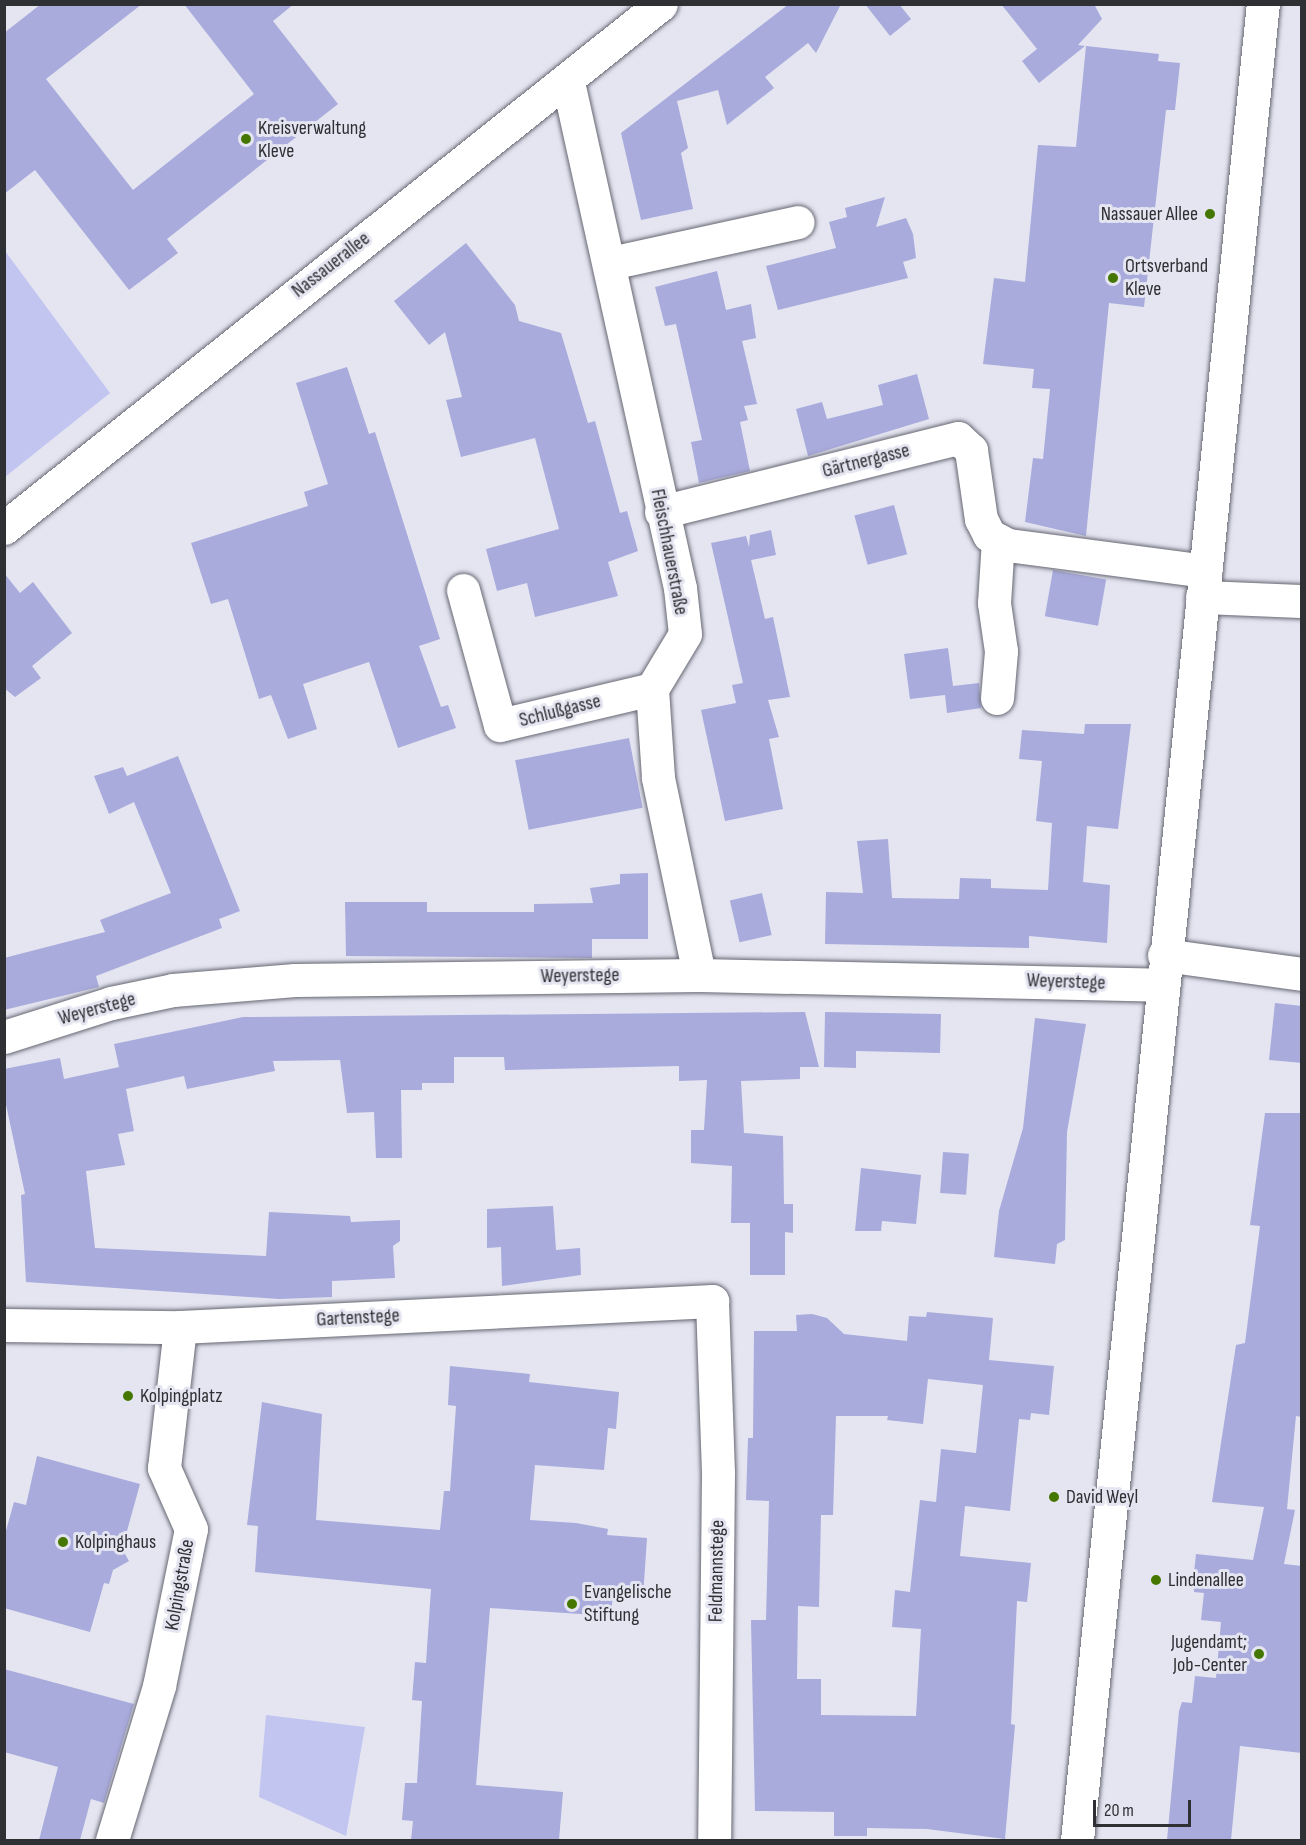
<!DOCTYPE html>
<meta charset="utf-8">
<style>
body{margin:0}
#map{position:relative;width:1306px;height:1845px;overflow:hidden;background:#e4e5f1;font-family:"Sofia Sans Condensed",sans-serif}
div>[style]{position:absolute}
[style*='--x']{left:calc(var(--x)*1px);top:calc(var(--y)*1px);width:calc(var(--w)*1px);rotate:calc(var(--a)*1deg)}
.green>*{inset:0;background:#c2c5f0}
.building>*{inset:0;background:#a9abdc;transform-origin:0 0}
.roads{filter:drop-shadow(0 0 2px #666772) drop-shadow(0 0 2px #666772)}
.street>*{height:33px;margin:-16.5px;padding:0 16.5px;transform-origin:16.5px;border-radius:16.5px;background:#fff}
.secondary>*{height:33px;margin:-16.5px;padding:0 16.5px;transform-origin:16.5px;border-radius:16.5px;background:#fff}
.dots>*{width:16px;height:16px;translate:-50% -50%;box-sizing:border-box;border:3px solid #e4e5f1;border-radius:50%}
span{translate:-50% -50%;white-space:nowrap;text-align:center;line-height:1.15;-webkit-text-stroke:6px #e4e5f1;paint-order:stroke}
.poi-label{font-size:20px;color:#2f3034}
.left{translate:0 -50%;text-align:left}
.right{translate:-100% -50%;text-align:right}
.street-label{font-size:20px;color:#2f3034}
.frame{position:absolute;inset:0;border:6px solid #2f3034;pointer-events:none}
.scale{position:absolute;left:1093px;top:1800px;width:98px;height:27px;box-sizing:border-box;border:3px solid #2f3034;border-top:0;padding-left:8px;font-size:18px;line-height:21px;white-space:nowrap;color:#2f3034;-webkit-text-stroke:4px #e4e5f1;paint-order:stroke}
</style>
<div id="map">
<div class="green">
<div style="clip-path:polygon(5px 251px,110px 393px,5px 477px)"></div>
<div style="clip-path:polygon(266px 1715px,365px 1727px,346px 1836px,259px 1797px)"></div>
</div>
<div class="building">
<div style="clip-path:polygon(41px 4px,142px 4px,46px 79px,133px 190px,254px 94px,184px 4px,294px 4px,273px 21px,338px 104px,167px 239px,178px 253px,129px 290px,35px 170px,4px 194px,4px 33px)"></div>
<div style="clip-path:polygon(789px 4px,841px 4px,816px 53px,808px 43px,765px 77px,774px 88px,727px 125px,718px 90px,677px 101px,688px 148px,681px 153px,693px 209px,641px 220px,621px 133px)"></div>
<div style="clip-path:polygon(865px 4px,899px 4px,911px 19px,890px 36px)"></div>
<div style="clip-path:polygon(1001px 4px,1094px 4px,1102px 19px,1078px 45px,1085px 46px,1039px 83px,1022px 61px,1037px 49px)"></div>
<div style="clip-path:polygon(1086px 46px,1159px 54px,1158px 61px,1180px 63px,1175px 110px,1166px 110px,1144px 307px,1109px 303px,1086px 536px,1025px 522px,1033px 458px,1043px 459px,1050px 389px,1032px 388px,1034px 369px,983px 364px,994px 278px,1025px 282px,1038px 145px,1076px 147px)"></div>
<div style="clip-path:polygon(885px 197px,876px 227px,906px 218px,913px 234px,916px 258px,903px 262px,908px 278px,778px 310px,766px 266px,836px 248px,829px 222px,847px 217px,845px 208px)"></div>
<div style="clip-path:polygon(466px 243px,515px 305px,519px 321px,561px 333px,588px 423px,595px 421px,620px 513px,627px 511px,638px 551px,608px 562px,618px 596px,535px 617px,527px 583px,497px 591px,486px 549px,559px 529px,535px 438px,461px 457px,446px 400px,462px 397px,445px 332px,429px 345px,394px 301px)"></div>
<div style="clip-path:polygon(717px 271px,726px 310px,751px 304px,756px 338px,742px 341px,757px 404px,744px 406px,748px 420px,740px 422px,750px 471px,699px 483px,691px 442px,702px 440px,676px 324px,665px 326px,655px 287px)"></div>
<div style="clip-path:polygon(347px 367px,369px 434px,375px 432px,440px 639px,419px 646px,441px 707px,448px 705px,456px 728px,398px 748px,369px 662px,303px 684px,317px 729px,288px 739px,271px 695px,259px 699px,228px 599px,211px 604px,191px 543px,308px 506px,304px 492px,328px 484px,296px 383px)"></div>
<div style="clip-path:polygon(917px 374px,929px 419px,808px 456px,796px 409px,822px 402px,827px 419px,883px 405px,878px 385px)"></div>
<div style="left:894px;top:505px;width:51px;height:41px;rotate:75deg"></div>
<div style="clip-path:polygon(771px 530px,776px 555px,751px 560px,765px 619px,773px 617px,790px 697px,768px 700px,779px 737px,769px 739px,783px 809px,725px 821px,701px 710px,736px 703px,732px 685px,743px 683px,711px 543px,746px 536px,749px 547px,750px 535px)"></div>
<div style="left:1053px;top:570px;width:54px;height:47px;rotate:10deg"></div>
<div style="clip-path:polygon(4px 573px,20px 593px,33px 582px,72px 633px,32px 666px,41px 678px,15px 697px,4px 688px)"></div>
<div style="clip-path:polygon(948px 648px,953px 686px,979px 683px,981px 708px,947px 713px,945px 695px,910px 699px,904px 654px)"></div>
<div style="clip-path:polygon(1085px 724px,1131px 724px,1118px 829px,1087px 826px,1083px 882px,1110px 885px,1107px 943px,1029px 936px,1029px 948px,825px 944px,826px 892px,863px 893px,857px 841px,888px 839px,892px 898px,959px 899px,960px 878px,991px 879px,991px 888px,1048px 890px,1052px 823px,1036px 821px,1042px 761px,1019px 759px,1022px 730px,1084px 734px)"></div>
<div style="left:629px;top:738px;width:71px;height:116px;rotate:79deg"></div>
<div style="clip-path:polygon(178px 756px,240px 911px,219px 919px,222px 928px,96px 976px,99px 987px,4px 1010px,4px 958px,105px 932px,100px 920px,171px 893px,134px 802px,109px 814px,94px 776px,123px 767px,127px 776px)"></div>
<div style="clip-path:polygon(648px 873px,648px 939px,592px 939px,592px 958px,346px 956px,345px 902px,427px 902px,427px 912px,534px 912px,534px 904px,593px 903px,590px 888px,620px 884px,620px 874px)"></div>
<div style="left:762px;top:893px;width:43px;height:33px;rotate:77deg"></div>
<div style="clip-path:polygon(1275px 1003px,1302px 1006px,1302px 1063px,1269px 1060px)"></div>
<div style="clip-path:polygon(805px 1012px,819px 1067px,800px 1067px,800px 1079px,741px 1081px,744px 1133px,783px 1136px,784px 1204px,793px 1204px,793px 1233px,785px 1232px,785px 1275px,750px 1275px,750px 1223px,731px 1223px,732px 1166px,691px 1163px,691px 1130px,704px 1130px,707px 1080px,679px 1081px,679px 1066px,505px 1070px,504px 1057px,454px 1057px,454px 1083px,422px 1083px,422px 1090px,401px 1090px,402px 1158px,376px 1158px,374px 1112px,347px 1113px,340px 1060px,273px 1061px,275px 1071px,187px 1089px,184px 1076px,126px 1089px,134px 1131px,118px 1134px,125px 1165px,86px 1171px,95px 1248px,266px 1256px,269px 1212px,350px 1216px,351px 1222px,400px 1220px,400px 1241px,393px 1246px,395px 1278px,332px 1281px,332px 1297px,279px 1299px,26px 1282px,21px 1195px,25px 1194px,4px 1095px,4px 1069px,60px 1058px,64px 1079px,119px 1067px,114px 1044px,243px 1017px)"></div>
<div style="clip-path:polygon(825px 1012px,941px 1014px,940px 1053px,856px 1051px,856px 1068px,824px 1067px)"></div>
<div style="clip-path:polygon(1035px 1018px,1086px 1024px,1067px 1132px,1065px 1240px,1057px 1244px,1055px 1264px,994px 1257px,999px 1211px,1023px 1128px)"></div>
<div style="clip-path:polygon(1265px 1113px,1302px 1113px,1302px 1417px,1296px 1416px,1287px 1509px,1295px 1510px,1284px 1564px,1302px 1566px,1302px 1753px,1240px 1746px,1231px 1840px,1167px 1840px,1179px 1711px,1182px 1702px,1192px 1703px,1195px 1676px,1216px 1678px,1221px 1622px,1201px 1620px,1204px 1593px,1194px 1592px,1193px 1582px,1196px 1554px,1253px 1560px,1264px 1507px,1212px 1502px,1236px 1345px,1245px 1343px,1260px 1226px,1250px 1225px)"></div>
<div style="left:943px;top:1152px;width:26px;height:41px;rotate:4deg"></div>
<div style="clip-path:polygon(861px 1168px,921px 1175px,916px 1224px,882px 1221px,881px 1231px,855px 1231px)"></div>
<div style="clip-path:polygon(553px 1206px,556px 1250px,580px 1248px,581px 1275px,502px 1286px,501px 1247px,487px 1248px,487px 1209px)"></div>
<div style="clip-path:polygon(evenodd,927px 1312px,993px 1318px,989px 1360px,1054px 1366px,1049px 1415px,1031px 1413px,1030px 1420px,1019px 1419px,1010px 1511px,965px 1506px,960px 1556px,1031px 1563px,1027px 1602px,1017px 1601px,1011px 1724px,1015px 1725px,1005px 1839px,927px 1829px,867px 1828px,867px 1836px,834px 1836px,834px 1812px,755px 1811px,751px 1620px,766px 1620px,769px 1501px,746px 1500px,748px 1438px,753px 1438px,754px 1331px,797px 1331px,796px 1315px,812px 1314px,827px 1318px,844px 1334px,907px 1341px,909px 1316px,926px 1317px,927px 1312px,928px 1379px,983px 1385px,976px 1453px,941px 1449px,936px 1502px,920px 1500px,910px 1592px,895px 1590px,892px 1627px,921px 1629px,916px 1716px,821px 1715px,821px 1679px,797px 1679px,798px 1606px,819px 1607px,821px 1515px,833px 1515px,836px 1416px,888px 1416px,887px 1420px,923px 1424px,928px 1379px)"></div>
<div style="clip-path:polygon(450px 1366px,530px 1374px,529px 1382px,619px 1392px,616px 1429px,608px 1428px,604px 1470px,535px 1465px,530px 1520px,576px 1523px,608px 1529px,607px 1535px,647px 1538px,643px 1597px,613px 1594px,611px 1616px,490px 1608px,476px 1785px,563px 1792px,559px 1840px,411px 1840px,413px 1821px,402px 1820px,405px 1783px,417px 1783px,422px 1701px,412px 1700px,415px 1662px,426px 1663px,431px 1589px,255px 1572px,258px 1526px,247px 1525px,262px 1402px,322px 1414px,316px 1520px,440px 1530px,444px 1491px,450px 1491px,456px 1406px,448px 1405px)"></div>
<div style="clip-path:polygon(37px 1456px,140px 1484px,122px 1549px,129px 1561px,113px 1570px,109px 1584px,104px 1583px,90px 1632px,4px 1608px,4px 1538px,14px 1502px,26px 1505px)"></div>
<div style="clip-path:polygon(4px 1669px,134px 1704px,104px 1803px,91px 1799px,80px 1840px,39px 1840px,58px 1767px,4px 1752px)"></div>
</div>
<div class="roads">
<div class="street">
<div style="--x:568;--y:82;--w:518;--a:77.52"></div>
<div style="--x:680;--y:588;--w:46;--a:83.8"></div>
<div style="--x:685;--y:634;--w:64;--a:121"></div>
<div style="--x:652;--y:689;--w:89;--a:86.1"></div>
<div style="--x:658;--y:778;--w:201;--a:78.2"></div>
<div style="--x:610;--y:263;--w:192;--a:-12.3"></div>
<div style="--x:661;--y:512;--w:306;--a:-14"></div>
<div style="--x:958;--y:438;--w:18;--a:43"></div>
<div style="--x:971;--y:450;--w:70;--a:81.8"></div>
<div style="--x:981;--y:519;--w:18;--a:63"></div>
<div style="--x:989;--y:535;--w:21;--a:28"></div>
<div style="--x:1008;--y:545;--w:199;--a:7.5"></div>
<div style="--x:4;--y:528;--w:840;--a:-38.57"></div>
<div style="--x:463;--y:590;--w:140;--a:74.7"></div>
<div style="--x:500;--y:725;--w:156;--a:-13.3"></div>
<div style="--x:1202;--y:597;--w:100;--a:2.3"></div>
<div style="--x:997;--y:698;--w:47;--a:-85.1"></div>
<div style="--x:1001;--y:651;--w:49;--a:-98.3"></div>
<div style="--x:994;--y:603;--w:63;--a:-86.4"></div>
<div style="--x:1164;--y:955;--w:139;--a:7.8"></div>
<div style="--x:4;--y:1037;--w:112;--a:-17.6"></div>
<div style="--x:111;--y:1003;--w:63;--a:-11.8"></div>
<div style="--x:173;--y:990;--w:122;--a:-4.7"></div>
<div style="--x:295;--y:980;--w:404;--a:-0.7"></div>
<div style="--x:699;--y:975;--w:463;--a:1.2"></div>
<div style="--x:4;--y:1325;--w:176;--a:0.7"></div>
<div style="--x:180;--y:1327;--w:533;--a:-2.8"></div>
<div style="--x:712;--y:1301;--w:172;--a:88"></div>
<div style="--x:718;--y:1473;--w:367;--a:90.6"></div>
<div style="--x:112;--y:1840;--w:161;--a:-73"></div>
<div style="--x:159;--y:1686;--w:160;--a:-78.5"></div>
<div style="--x:191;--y:1529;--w:67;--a:-113.9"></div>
<div style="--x:164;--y:1468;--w:142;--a:-83.5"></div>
</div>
<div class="secondary">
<div style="--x:1077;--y:1840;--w:1845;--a:-84.22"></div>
</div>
</div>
<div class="dots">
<div style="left:246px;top:139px;background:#447600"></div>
<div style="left:1210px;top:214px;background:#447600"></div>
<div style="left:1113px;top:278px;background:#447600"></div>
<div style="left:128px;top:1396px;background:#447600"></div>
<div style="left:1054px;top:1497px;background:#447600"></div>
<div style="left:63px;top:1542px;background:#447600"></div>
<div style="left:1156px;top:1580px;background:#447600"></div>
<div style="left:572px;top:1604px;background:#447600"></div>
<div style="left:1259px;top:1654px;background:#447600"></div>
</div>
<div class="poi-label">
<span class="left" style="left:258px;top:140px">Kreisverwaltung<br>Kleve</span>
<span class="right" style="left:1198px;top:214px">Nassauer Allee</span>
<span class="left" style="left:1125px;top:278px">Ortsverband<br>Kleve</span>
<span class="left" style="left:140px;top:1396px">Kolpingplatz</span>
<span class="left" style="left:1066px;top:1497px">David Weyl</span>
<span class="left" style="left:75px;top:1542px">Kolpinghaus</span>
<span class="left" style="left:1168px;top:1580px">Lindenallee</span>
<span class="left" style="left:584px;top:1604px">Evangelische<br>Stiftung</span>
<span class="right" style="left:1247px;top:1654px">Jugendamt;<br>Job-Center</span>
</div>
<div class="street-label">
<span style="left:331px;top:265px;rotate:-38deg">Nassauerallee</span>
<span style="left:866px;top:461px;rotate:-14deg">Gärtnergasse</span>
<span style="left:669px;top:552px;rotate:79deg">Fleischhauerstraße</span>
<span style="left:560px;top:711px;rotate:-14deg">Schlußgasse</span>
<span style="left:580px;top:976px;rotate:-1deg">Weyerstege</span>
<span style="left:1066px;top:982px;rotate:2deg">Weyerstege</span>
<span style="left:97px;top:1009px;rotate:-15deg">Weyerstege</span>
<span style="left:358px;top:1318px;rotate:-3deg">Gartenstege</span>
<span style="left:717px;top:1571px;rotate:-89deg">Feldmannstege</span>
<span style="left:180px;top:1585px;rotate:-80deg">Kolpingstraße</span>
</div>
<div class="frame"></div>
<div class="scale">20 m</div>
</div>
